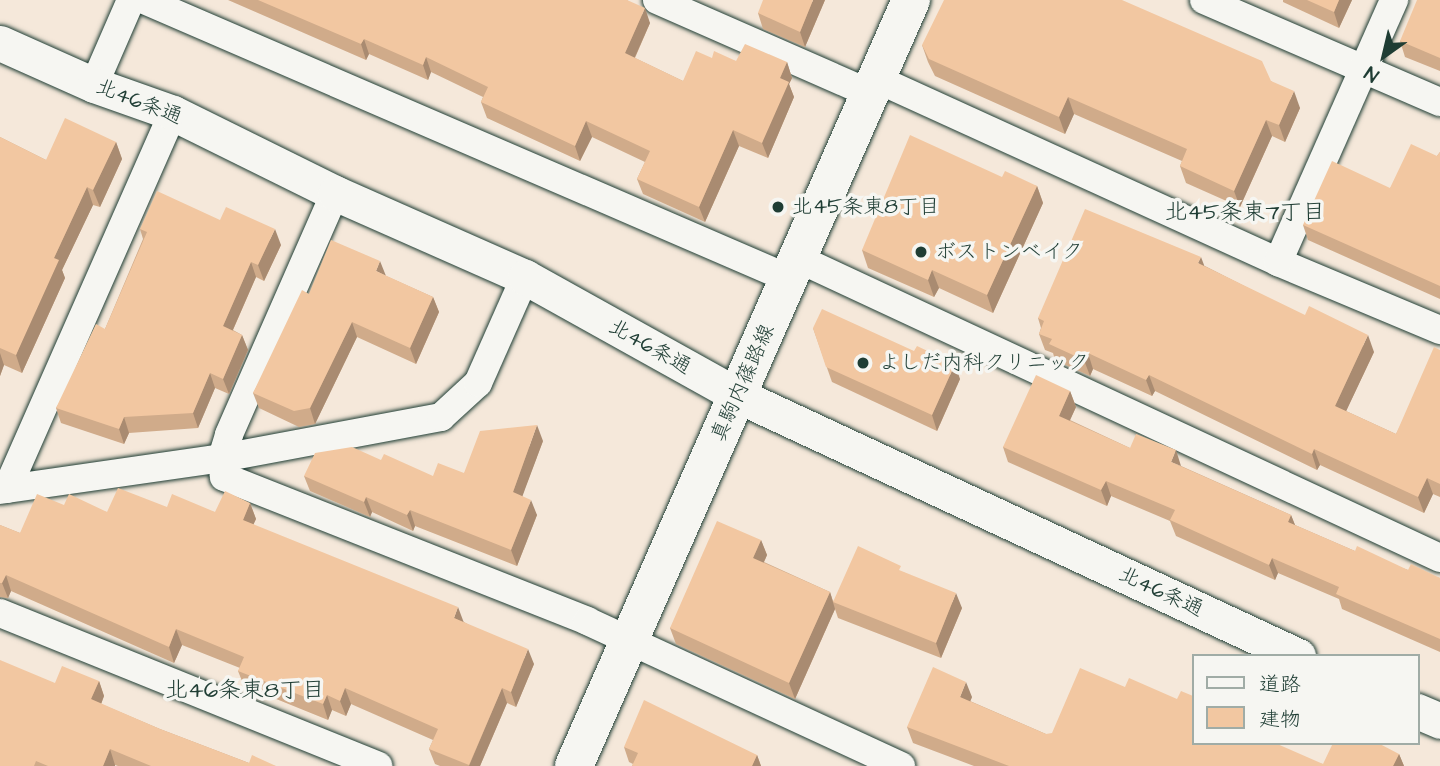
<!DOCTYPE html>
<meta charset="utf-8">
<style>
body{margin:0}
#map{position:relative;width:1440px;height:766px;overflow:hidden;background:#f5e8da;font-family:"Architects Daughter","Klee One",sans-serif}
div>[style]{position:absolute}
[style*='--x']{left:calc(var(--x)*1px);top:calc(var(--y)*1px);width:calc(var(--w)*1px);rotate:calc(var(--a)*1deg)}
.roads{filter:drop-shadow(0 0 2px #1f3d34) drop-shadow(0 0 2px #1f3d34)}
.minor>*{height:28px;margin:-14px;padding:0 14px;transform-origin:14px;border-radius:14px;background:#f6f6f2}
.tertiary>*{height:35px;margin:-17.5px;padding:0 17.5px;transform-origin:17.5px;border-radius:17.5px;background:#f6f6f2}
.primary>*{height:38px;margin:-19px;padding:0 19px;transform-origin:19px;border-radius:19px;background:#f6f6f2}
.wall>*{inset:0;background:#d0ab8a}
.shaded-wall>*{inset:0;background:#a98b71}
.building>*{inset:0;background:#f2c7a1}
.dots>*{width:19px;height:19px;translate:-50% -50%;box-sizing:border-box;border:4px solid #f6f6f2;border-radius:50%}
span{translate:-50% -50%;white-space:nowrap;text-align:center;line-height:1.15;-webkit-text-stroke:7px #f6f6f2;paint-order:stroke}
.street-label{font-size:21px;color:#1f3d34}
.poi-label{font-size:21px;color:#1f3d34}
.left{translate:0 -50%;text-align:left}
.neighbourhood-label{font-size:23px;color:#1f3d34}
.legend{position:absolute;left:1192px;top:654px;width:228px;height:91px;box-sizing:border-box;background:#f6f6f2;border:2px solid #a0aca6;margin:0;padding:9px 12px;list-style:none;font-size:21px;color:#1f3d34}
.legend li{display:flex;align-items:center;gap:14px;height:35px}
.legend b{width:35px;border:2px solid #a0aca6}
.north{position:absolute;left:1349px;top:21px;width:70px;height:70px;-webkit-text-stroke:5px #f6f6f2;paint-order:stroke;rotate:214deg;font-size:19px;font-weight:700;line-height:28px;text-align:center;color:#1f3d34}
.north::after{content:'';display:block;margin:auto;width:24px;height:32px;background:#1f3d34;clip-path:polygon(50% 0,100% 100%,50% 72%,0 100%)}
</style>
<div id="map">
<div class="roads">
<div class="minor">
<div style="--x:144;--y:0;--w:704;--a:23.36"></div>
<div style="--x:657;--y:0;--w:234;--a:23.7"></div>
<div style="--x:1204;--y:0;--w:257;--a:23.4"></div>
<div style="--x:877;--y:79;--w:441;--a:24.5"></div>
<div style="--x:1278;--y:262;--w:176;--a:22.8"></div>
<div style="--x:94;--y:85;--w:93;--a:-66.5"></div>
<div style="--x:335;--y:193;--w:264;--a:113.7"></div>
<div style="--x:229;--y:435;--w:24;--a:107"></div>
<div style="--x:222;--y:458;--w:19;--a:84"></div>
<div style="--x:224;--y:477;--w:391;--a:21.6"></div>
<div style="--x:587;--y:621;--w:346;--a:24.8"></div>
<div style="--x:799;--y:259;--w:707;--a:25.01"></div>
<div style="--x:1278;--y:262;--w:287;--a:-66.1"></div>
<div style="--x:7;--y:489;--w:411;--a:-66.2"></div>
<div style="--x:0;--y:490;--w:224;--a:-8.2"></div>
<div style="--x:222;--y:458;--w:223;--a:-10.6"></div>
<div style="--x:441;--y:417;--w:50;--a:-42.6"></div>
<div style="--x:478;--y:383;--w:116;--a:-66.1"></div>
<div style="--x:0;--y:613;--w:408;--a:22"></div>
</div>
<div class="tertiary">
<div style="--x:0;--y:43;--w:103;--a:24.1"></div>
<div style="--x:94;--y:85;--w:84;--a:19.5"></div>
<div style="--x:173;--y:113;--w:181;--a:26.3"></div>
<div style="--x:335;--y:193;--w:208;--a:23.9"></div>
<div style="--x:525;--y:277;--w:243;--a:29.1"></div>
<div style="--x:737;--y:395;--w:619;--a:24.95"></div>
<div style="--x:1417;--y:711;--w:25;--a:23"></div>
</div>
<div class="primary">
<div style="--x:574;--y:766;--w:837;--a:-66.25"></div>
</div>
</div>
<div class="wall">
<div style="clip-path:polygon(228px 0,627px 0,650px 23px,635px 58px,683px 81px,712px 58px,736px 61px,787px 62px,792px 78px,789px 84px,794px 97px,768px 158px,739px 146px,705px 222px,643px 194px,637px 179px,645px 162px,592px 137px,580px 161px,487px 118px,481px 102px,483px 97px,431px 72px,428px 80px,369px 54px,366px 60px)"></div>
<div style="clip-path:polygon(825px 0,805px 47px,763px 29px,758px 13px)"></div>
<div style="clip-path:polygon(1283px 0,1352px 0,1339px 28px,1283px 2px)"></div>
<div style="clip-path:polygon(1440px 0,1440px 71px,1405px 57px,1400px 41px)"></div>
<div style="clip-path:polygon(922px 45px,1271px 81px,1300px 108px,1285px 142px,1272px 136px,1240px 207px,1186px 183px,1180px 166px,1182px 161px,1074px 114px,1065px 134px,935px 76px,928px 62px)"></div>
<div style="clip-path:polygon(0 137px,46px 160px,116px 142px,122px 159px,100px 207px,93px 205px,62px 270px,65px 278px,22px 373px,4px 365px,0 376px)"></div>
<div style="clip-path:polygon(1440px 152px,1440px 299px,1308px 240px,1303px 225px,1390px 188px,1437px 156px)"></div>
<div style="clip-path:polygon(1002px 177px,1037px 186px,1043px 203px,993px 313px,939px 288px,934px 297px,868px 268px,862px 250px)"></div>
<div style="clip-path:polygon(220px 220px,281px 245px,264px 281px,256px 277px,233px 330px,242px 335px,248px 350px,229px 394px,215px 388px,198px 428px,129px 433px,124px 444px,61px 423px,56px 408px,105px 329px,143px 239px,140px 229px)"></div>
<div style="clip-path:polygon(1205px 266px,1374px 352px,1346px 411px,1396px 434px,1440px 350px,1440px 497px,1433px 494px,1424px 513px,1320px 465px,1317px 470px,1155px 391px,1152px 396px,1093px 369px,1090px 376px,1055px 360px,1053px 353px,1045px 350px,1039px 334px,1041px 328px,1038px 318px)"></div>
<div style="clip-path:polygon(386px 276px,433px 297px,439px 312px,416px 364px,357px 337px,315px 424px,299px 427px,259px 408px,253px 393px,309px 294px)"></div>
<div style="clip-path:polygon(813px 328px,960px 379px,937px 431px,832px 382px)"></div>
<div style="clip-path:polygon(1070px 391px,1076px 407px,1070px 420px,1130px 448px,1181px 466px,1291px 515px,1295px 525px,1355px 551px,1408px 570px,1440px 578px,1440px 652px,1342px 609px,1339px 599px,1278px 573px,1275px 580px,1176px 536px,1170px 521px,1111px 496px,1107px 506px,1008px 462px,1003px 447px)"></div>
<div style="clip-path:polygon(543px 441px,522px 496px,537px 515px,517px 566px,415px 526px,413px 531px,372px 512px,370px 517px,310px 491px,304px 476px,433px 476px,464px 473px)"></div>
<div style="clip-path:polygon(250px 503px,256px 519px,253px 525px,464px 622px,534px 664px,516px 707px,507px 703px,480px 766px,440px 766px,435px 764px,429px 749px,433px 740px,351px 704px,346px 716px,332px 710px,328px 720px,244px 686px,238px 671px,240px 668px,182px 645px,174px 663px,11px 591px,8px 598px,0 597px,0 525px,20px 533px,64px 505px,107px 512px,167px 507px,215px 512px)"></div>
<div style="clip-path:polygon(761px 540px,767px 555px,764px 562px,830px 592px,833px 601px,903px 572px,962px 608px,941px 658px,838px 618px,835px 609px,795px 699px,676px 644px,670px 628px)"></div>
<div style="clip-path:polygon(99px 681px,104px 696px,101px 704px,160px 729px,249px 763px,276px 766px,118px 766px,115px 765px,115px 766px,0 766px,55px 683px)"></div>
<div style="clip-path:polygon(972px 697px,970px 701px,1046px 734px,1193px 743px,1323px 764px,1399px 754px,1404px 766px,974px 766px,913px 743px,907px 727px)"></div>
<div style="clip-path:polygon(624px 747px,757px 755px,761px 766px,632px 766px,633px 764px,629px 762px)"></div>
</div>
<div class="shaded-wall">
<div style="clip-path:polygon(813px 0,825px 0,805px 47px,800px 32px)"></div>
<div style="clip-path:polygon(1339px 0,1352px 0,1339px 28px,1334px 12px)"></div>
<div style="clip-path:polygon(645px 8px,650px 23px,630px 68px,625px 53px)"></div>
<div style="clip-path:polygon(364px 39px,369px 54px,366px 60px,361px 44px)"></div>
<div style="clip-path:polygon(426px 57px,431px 72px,428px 80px,423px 65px)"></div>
<div style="clip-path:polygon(787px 62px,792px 78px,789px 84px,794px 97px,768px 158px,762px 143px,780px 78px)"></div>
<div style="clip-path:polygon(1294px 91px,1300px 108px,1285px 142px,1279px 125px)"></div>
<div style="clip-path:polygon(1068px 97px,1074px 114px,1065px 134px,1059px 117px)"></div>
<div style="clip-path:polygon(1266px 120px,1272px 136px,1240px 207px,1234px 191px)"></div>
<div style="clip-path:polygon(586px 121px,592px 137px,580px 161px,575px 146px)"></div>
<div style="clip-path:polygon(733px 130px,739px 146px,705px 222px,699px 207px)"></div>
<div style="clip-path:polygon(116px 142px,122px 159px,100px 207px,93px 190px)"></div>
<div style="clip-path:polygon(1037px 186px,1043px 203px,993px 313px,987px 295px)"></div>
<div style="clip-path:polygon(87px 187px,93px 205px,62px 270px,65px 278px,22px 373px,16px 355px,54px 258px)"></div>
<div style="clip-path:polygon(275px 229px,281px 245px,264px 281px,258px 265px)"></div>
<div style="clip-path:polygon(1201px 257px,1207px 273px,1198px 263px)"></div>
<div style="clip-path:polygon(380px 261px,386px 276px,376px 271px)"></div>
<div style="clip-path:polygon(251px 262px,256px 277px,228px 341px,223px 326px)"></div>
<div style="clip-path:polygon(932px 270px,939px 288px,934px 297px,928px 280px)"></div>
<div style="clip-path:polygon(433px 297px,439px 312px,416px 364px,410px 348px)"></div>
<div style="clip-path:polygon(352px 322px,357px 337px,315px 424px,310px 408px)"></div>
<div style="clip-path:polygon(242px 335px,248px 350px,229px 394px,223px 379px)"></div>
<div style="clip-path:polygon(1368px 335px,1374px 352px,1341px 422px,1335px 406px)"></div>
<div style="clip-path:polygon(0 353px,4px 365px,0 376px)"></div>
<div style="clip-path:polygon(1088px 353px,1093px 369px,1090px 376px,1084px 360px)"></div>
<div style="clip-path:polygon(955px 364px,960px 379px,937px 431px,932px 415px)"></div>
<div style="clip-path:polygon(210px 373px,215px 388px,198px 428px,193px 413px)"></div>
<div style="clip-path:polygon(1149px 375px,1155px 391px,1152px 396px,1146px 380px)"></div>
<div style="clip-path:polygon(1070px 391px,1076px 407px,1065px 431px,1059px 416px)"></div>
<div style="clip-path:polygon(124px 417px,129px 433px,124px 444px,119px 429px)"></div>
<div style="clip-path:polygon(537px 425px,543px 441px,518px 508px,513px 492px)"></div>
<div style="clip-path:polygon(1314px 449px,1320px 465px,1317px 470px,1312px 454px)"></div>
<div style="clip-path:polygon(1176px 450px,1181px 466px,1171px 462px)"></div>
<div style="clip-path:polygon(1427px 478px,1433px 494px,1424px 513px,1418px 497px)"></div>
<div style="clip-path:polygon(1106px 481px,1111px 496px,1107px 506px,1101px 490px)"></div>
<div style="clip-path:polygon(366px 497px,372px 512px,370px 517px,364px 502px)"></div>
<div style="clip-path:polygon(531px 500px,537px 515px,517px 566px,511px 550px)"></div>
<div style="clip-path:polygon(250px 503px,256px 519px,248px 536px,243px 520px)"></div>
<div style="clip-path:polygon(410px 510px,415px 526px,413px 531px,407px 515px)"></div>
<div style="clip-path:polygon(1291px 515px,1297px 530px,1288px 522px)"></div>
<div style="clip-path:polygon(761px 540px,767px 555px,759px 573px,753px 558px)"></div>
<div style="clip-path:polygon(1272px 558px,1278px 573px,1275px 580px,1269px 565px)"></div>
<div style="clip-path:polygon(6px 575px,11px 591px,8px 598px,2px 583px)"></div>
<div style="clip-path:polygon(830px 592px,835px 609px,795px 699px,789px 683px)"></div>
<div style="clip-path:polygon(956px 593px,962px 608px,941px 658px,936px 643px)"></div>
<div style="clip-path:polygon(458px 607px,464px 623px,454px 618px)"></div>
<div style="clip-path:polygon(176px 629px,182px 645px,174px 663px,169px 647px)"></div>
<div style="clip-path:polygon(528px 649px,534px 664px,516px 707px,511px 692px)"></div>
<div style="clip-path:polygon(99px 681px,104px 696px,97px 715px,91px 699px)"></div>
<div style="clip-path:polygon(966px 682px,972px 697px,966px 712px,960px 697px)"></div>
<div style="clip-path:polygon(345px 688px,351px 704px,346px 716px,340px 701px)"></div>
<div style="clip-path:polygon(502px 688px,507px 703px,480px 766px,469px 766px)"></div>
<div style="clip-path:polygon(327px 695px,332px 710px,328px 720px,323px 704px)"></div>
<div style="clip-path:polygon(110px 749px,115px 765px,115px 766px,103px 766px)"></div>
<div style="clip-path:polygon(1399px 754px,1404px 766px,1393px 766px)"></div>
<div style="clip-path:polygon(757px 755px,761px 766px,752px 766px)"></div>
</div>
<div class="building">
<div style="clip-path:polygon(258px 0,627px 0,645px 8px,625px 53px,683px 81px,696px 51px,712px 58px,714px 51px,736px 61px,745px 44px,787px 62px,780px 78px,789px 82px,762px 143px,733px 130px,699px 207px,637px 179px,650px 151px,586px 121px,575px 146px,481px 102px,488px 87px,426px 57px,423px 65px,364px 39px,361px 44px)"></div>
<div style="clip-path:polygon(763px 0,813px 0,800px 32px,758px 13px)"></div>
<div style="clip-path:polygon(944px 0,1122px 0,1262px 61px,1271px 81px,1294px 91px,1279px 125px,1266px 120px,1234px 191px,1180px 166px,1187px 149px,1068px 97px,1059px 117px,929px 59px,922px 45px)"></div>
<div style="clip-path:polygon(1307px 0,1339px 0,1334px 12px)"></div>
<div style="clip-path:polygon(1417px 0,1440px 0,1440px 58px,1400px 41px)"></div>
<div style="clip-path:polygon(65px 118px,116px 142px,93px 190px,87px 187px,54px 258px,59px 260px,16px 355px,0 348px,0 137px,46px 160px)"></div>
<div style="clip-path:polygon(910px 135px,1002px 177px,1005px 171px,1037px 186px,987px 295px,932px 270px,928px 280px,862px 250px)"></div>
<div style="clip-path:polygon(1411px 144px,1437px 156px,1440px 152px,1440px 286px,1303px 225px,1332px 161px,1390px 188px)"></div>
<div style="clip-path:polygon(157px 191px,220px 220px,226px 207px,275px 229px,258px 265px,251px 262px,223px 326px,242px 335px,223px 379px,210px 373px,193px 413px,124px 417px,119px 429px,56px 408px,96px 324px,105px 329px,147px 232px,140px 229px)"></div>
<div style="clip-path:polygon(1085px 209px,1201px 257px,1198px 263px,1305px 315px,1309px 306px,1368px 335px,1335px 406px,1396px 434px,1434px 347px,1440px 350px,1440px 484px,1427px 478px,1418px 497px,1314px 449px,1312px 454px,1149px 375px,1146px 380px,1088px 353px,1084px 360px,1049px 344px,1052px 339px,1039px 334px,1044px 321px,1038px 318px)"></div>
<div style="clip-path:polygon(331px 240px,380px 261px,376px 271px,433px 297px,410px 348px,352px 322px,310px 408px,294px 411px,253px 393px,302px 290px,309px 294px)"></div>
<div style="clip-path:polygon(822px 309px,914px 351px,917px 346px,955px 364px,932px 415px,826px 367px,813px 328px)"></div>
<div style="clip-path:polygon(1036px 375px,1070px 391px,1059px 416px,1130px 448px,1136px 434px,1176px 450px,1171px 462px,1291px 515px,1288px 522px,1355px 551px,1357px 546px,1408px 570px,1411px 564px,1440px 578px,1440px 639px,1336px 594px,1339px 587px,1272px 558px,1269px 565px,1170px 520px,1175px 510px,1106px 481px,1101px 490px,1003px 447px)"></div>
<div style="clip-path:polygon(537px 425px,513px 492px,531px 500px,511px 550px,410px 510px,407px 515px,366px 497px,364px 502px,304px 476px,315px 453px,352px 447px,381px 460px,384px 454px,433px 476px,438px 463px,464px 473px,480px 431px)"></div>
<div style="clip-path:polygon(118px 488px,167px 507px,172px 494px,215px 512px,225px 491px,250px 503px,243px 520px,458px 607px,454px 618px,528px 649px,511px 692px,502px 688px,469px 765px,429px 749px,438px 729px,345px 688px,340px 701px,327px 695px,323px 704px,238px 671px,244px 657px,176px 629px,169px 647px,6px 575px,2px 583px,0 583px,0 525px,20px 533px,37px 494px,64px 505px,69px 494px,107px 512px)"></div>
<div style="clip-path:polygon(717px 521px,761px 540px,753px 558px,830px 592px,789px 683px,670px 628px)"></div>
<div style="clip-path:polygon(858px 546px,901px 566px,899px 570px,956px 593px,936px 643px,833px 602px)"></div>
<div style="clip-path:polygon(0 660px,55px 683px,62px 666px,99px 681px,91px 699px,160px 729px,249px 763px,252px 755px,276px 766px,151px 766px,110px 749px,103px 766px,48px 766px,36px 761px,34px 766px,0 766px)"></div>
<div style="clip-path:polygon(933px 667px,966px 682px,960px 697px,1046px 734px,1052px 733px,1080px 668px,1125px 687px,1129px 678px,1177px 699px,1181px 691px,1193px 696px,1193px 743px,1275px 743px,1323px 764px,1333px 743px,1378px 743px,1399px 754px,1393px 766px,1009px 766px,907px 727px)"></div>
<div style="clip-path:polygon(644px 700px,757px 755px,752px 766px,632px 766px,638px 753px,624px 747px)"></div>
</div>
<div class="dots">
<div style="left:778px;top:207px;background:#1f3d34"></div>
<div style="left:921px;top:252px;background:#1f3d34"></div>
<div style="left:863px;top:363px;background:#1f3d34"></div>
</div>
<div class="street-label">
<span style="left:139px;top:102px;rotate:21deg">北46条通</span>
<span style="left:650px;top:347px;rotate:29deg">北46条通</span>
<span style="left:743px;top:383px;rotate:-66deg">真駒内篠路線</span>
<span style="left:1161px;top:592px;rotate:25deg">北46条通</span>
</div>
<div class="poi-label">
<span class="left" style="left:792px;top:207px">北45条東8丁目</span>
<span class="left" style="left:935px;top:252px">ボストンベイク</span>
<span class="left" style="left:879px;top:363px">よしだ内科クリニック</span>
</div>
<div class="neighbourhood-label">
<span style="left:1245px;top:212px">北45条東7丁目</span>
<span style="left:245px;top:690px">北46条東8丁目</span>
</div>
<ul class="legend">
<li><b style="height:9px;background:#f6f6f2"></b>道路</li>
<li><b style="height:19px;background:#f2c7a1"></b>建物</li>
</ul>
<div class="north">N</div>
</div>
